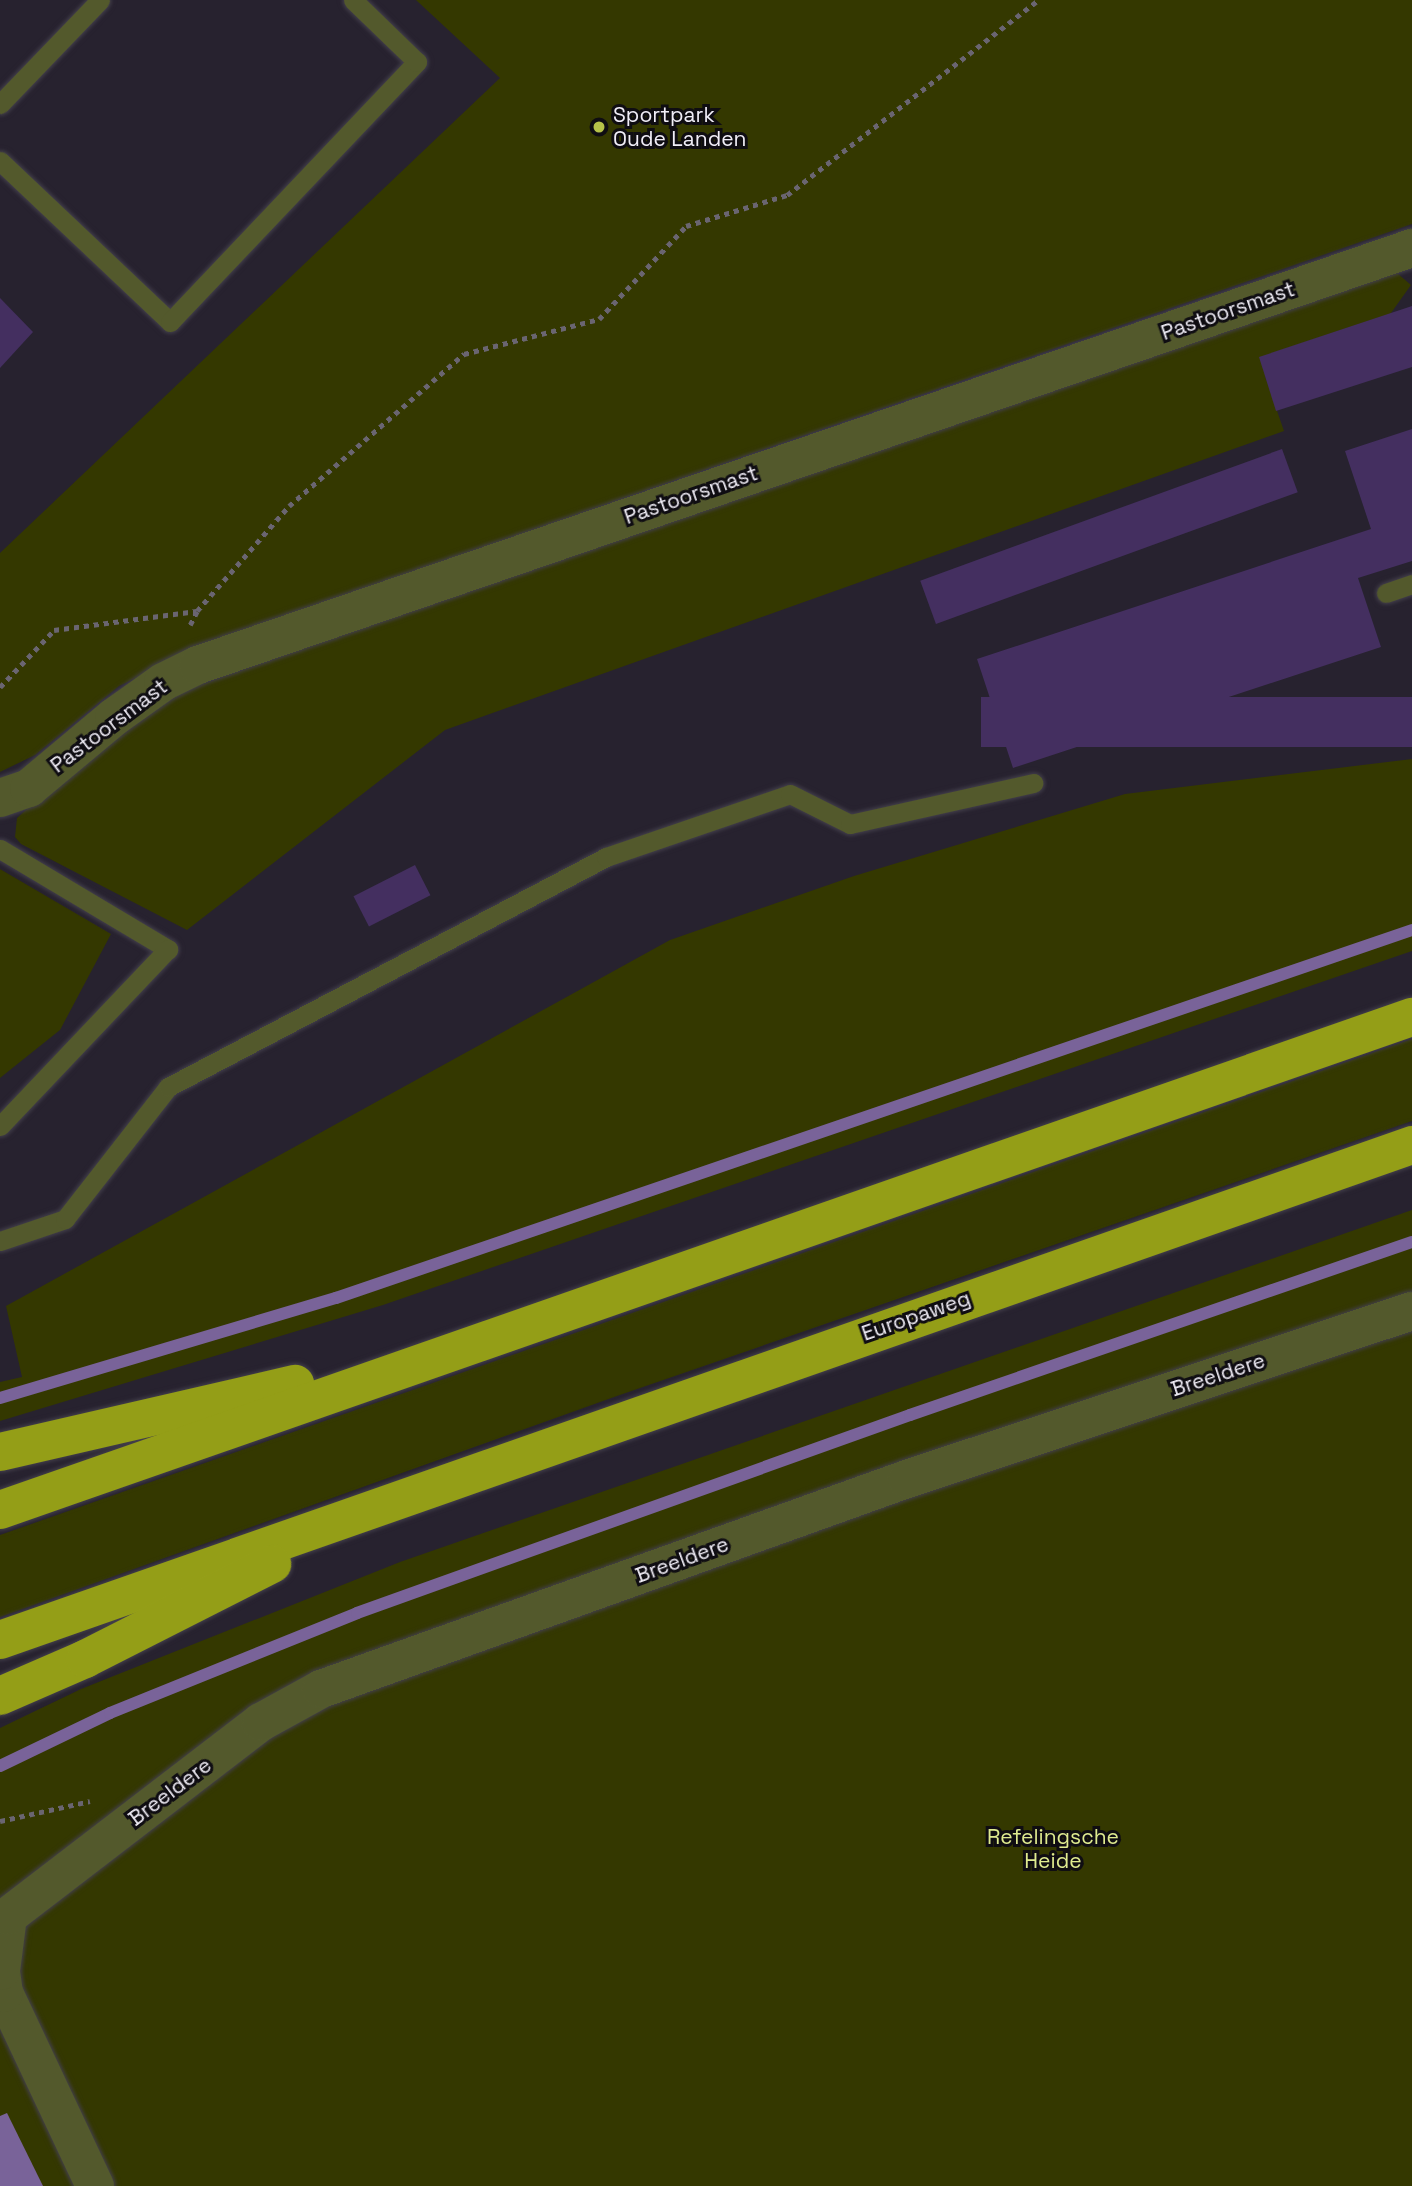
<!DOCTYPE html>
<style>
body{margin:0}
#map{position:relative;width:1412px;height:2186px;overflow:hidden;background:#27222f;font-family:"Space Grotesk",sans-serif}
div>[style]{position:absolute}
[style*='--x']{left:calc(var(--x)*1px);top:calc(var(--y)*1px);width:calc(var(--w)*1px);rotate:calc(var(--a)*1deg)}
.green>*{inset:0;background:#343800}
.water>*{inset:0;background:#796399}
.stream>*{height:12px;margin:-6px;padding:0 6px;transform-origin:6px;border-radius:6px;background:#796399}
.building>*{inset:0;background:#442f60;transform-origin:0 0}
.path>*{height:4.5px;margin-top:-2.25px;transform-origin:0;background:repeating-linear-gradient(90deg,#6a6571 0 5px,transparent 0 10px)}
.roads{filter:drop-shadow(0 0 2px #433f4b) drop-shadow(0 0 2px #433f4b)}
.service>*{height:19px;margin:-9.5px;padding:0 9.5px;transform-origin:9.5px;border-radius:9.5px;background:#53592c}
.minor>*{height:38px;margin:-19px;padding:0 19px;transform-origin:19px;border-radius:19px;background:#53592c}
.tertiary>*{height:38px;margin:-19px;padding:0 19px;transform-origin:19px;border-radius:19px;background:#53592c}
.motorway>*{height:38px;margin:-19px;padding:0 19px;transform-origin:19px;border-radius:19px;background:#949e17}
.dots>*{width:19px;height:19px;translate:-50% -50%;box-sizing:border-box;border:4px solid #0f0d12;border-radius:50%}
span{translate:-50% -50%;white-space:nowrap;text-align:center;line-height:1.15;-webkit-text-stroke:6px #0f0d12;paint-order:stroke}
.poi-label{font-size:21px;color:#f1eef7}
.left{translate:0 -50%;text-align:left}
.street-label{font-size:21px;color:#f1eef7}
.park-label{font-size:21px;color:#dfeb8f}
</style>
<div id="map">
<div class="green">
<div style="clip-path:polygon(416px 0,1412px 0,1412px 224px,213px 641px,119px 686px,35px 755px,0 772px,0 553px,500px 78px)"></div>
<div style="clip-path:polygon(1390px 267px,1411px 285px,1376px 334px,1265px 376px,1284px 431px,445px 730px,187px 930px,21px 844px,15px 837px,17px 818px,102px 742px,183px 691px)"></div>
<div style="clip-path:polygon(1412px 759px,1412px 951px,383px 1305px,0 1421px,0 1382px,22px 1377px,6px 1306px,670px 940px,854px 876px,1125px 794px)"></div>
<div style="clip-path:polygon(0 869px,111px 934px,60px 1030px,0 1078px)"></div>
<div style="clip-path:polygon(1412px 1039px,1412px 1121px,617px 1396px,0 1617px,0 1535px)"></div>
<div style="clip-path:polygon(1412px 1210px,1412px 1295px,343px 1691px,1412px 1321px,1412px 2186px,0 2186px,0 1728px,81px 1689px,400px 1562px)"></div>
</div>
<div class="water">
<div style="clip-path:polygon(7px 2113px,43px 2186px,0 2186px,0 2116px)"></div>
</div>
<div class="stream">
<div style="--x:0;--y:1398;--w:351;--a:-16.6"></div>
<div style="--x:336;--y:1298;--w:1137;--a:-18.88"></div>
<div style="--x:0;--y:1766;--w:122;--a:-25.7"></div>
<div style="--x:110;--y:1713;--w:266;--a:-22"></div>
<div style="--x:357;--y:1613;--w:587;--a:-19.7"></div>
<div style="--x:910;--y:1415;--w:531;--a:-19.02"></div>
</div>
<div class="building">
<div style="clip-path:polygon(0 298px,33px 332px,0 368px)"></div>
<div style="clip-path:polygon(1412px 306px,1412px 367px,1276px 411px,1259px 357px)"></div>
<div style="clip-path:polygon(1412px 429px,1412px 561px,1358px 578px,1381px 647px,1013px 768px,977px 659px,1371px 529px,1345px 451px)"></div>
<div style="left:1282px;top:449px;width:46px;height:385px;rotate:70deg"></div>
<div style="left:1412px;top:697px;width:50px;height:431px;rotate:90deg"></div>
<div style="left:415px;top:865px;width:34px;height:69px;rotate:63deg"></div>
</div>
<div class="path">
<div style="--x:190;--y:625;--w:16;--a:-63"></div>
<div style="--x:197;--y:611;--w:140;--a:-48.8"></div>
<div style="--x:289;--y:506;--w:232;--a:-41"></div>
<div style="--x:464;--y:354;--w:139;--a:-14.5"></div>
<div style="--x:599;--y:319;--w:127;--a:-46.9"></div>
<div style="--x:686;--y:226;--w:106;--a:-17.1"></div>
<div style="--x:787;--y:195;--w:318;--a:-37.8"></div>
<div style="--x:0;--y:687;--w:79;--a:-46.5"></div>
<div style="--x:54;--y:630;--w:144;--a:-7.6"></div>
<div style="--x:0;--y:1821;--w:92;--a:-12.5"></div>
</div>
<div class="roads">
<div class="service">
<div style="--x:0;--y:104;--w:144;--a:-46.1"></div>
<div style="--x:0;--y:161;--w:234;--a:43.4"></div>
<div style="--x:170;--y:322;--w:359;--a:-46.5"></div>
<div style="--x:417;--y:62;--w:89;--a:-135.9"></div>
<div style="--x:1386;--y:593;--w:28;--a:-19"></div>
<div style="--x:0;--y:849;--w:196;--a:30.8"></div>
<div style="--x:168;--y:949;--w:244;--a:133.5"></div>
<div style="--x:0;--y:1241;--w:69;--a:-18.7"></div>
<div style="--x:65;--y:1219;--w:167;--a:-52"></div>
<div style="--x:168;--y:1087;--w:495;--a:-27.7"></div>
<div style="--x:606;--y:857;--w:194;--a:-18.9"></div>
<div style="--x:790;--y:794;--w:67;--a:26.6"></div>
<div style="--x:850;--y:824;--w:188;--a:-12.6"></div>
</div>
<div class="minor">
<div style="--x:95;--y:2186;--w:213;--a:-115.2"></div>
<div style="--x:4;--y:1993;--w:22;--a:-98"></div>
<div style="--x:1;--y:1971;--w:55;--a:-82.7"></div>
<div style="--x:8;--y:1916;--w:319;--a:-37.5"></div>
<div style="--x:261;--y:1722;--w:68;--a:-28.8"></div>
<div style="--x:321;--y:1689;--w:622;--a:-19.72"></div>
<div style="--x:907;--y:1479;--w:532;--a:-18.4"></div>
</div>
<div class="tertiary">
<div style="--x:0;--y:798;--w:31;--a:-19"></div>
<div style="--x:29;--y:788;--w:111;--a:-39.9"></div>
<div style="--x:114;--y:717;--w:60;--a:-35.5"></div>
<div style="--x:163;--y:682;--w:39;--a:-26"></div>
<div style="--x:198;--y:665;--w:1284;--a:-18.96"></div>
</div>
<div class="motorway">
<div style="--x:0;--y:1452;--w:303;--a:-13"></div>
<div style="--x:0;--y:1510;--w:1496;--a:-19.25"></div>
<div style="--x:0;--y:1640;--w:1496;--a:-19.32"></div>
<div style="--x:0;--y:1696;--w:93;--a:-23.5"></div>
<div style="--x:85;--y:1659;--w:210;--a:-26.9"></div>
</div>
</div>
<div class="dots">
<div style="left:599px;top:127px;background:#b6c249"></div>
</div>
<div class="poi-label">
<span class="left" style="left:613px;top:127px">Sportpark<br>Oude Landen</span>
</div>
<div class="street-label">
<span style="left:1228px;top:311px;rotate:-19deg">Pastoorsmast</span>
<span style="left:691px;top:495px;rotate:-19deg">Pastoorsmast</span>
<span style="left:109px;top:726px;rotate:-37deg">Pastoorsmast</span>
<span style="left:916px;top:1316px;rotate:-19deg">Europaweg</span>
<span style="left:1218px;top:1375px;rotate:-18deg">Breeldere</span>
<span style="left:682px;top:1560px;rotate:-20deg">Breeldere</span>
<span style="left:170px;top:1792px;rotate:-37deg">Breeldere</span>
</div>
<div class="park-label">
<span style="left:1053px;top:1849px">Refelingsche<br>Heide</span>
</div>
</div>
